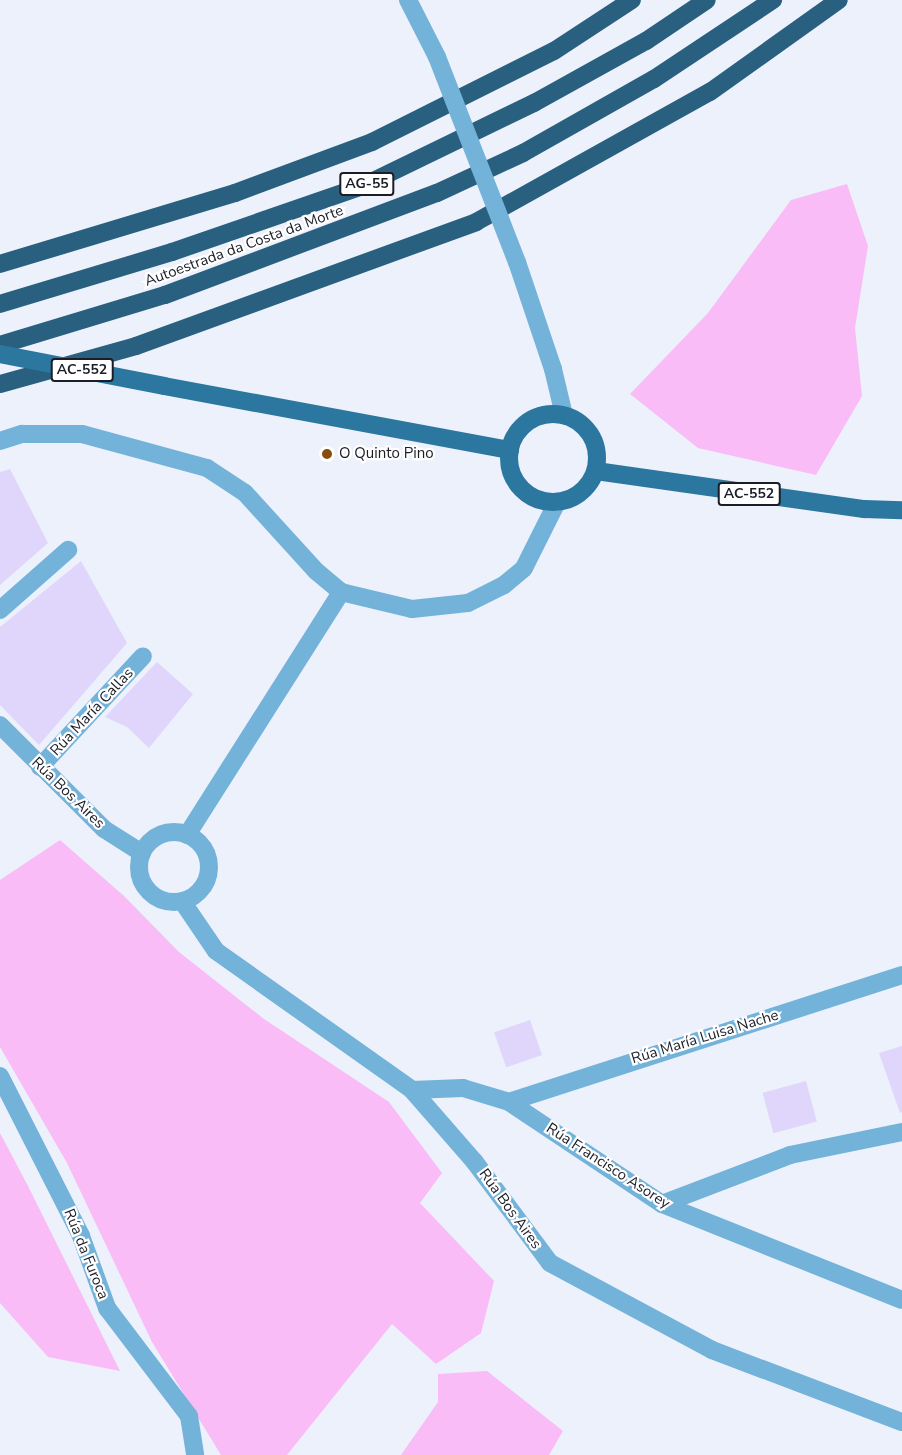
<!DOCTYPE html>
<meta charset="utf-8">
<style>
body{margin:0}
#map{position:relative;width:902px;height:1455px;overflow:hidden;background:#ecf1fb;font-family:"Nunito Sans",sans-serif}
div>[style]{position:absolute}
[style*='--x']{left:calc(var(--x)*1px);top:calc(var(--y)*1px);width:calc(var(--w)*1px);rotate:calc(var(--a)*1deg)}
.green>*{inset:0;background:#f9bcf6}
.building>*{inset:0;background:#e0d6fb;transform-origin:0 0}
.minor>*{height:18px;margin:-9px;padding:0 9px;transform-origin:9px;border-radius:9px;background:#73b2d9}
.minor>.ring{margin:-9px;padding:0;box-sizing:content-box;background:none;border:18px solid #73b2d9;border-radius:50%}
.primary>*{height:18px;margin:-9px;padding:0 9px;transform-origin:9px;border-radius:9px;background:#2b779f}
.primary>.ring{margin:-9px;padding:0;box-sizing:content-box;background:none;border:18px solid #2b779f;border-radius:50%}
.motorway>*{height:18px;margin:-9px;padding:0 9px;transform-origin:9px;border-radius:9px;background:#2a607f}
.minor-bridge>*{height:18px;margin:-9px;padding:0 9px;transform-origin:9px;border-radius:9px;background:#73b2d9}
.primary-bridge>*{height:18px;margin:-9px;padding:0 9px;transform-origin:9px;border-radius:9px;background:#2b779f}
.dots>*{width:16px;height:16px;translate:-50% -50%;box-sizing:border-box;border:3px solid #fff;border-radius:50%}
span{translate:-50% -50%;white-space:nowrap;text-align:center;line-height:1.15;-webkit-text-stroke:4.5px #fff;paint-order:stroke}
.shield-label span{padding:2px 4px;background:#fff;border:2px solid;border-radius:4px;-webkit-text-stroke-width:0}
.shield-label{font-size:14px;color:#1b1e27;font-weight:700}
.street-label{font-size:15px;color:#1b1e27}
.poi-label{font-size:15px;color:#1b1e27}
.left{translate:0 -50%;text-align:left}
</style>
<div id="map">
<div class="green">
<div style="clip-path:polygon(847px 184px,868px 246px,855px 328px,862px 396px,816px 475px,698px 448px,630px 394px,708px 313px,791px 200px)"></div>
<div style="clip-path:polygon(60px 840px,124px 896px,179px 952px,264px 1019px,389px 1102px,442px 1173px,420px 1203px,494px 1281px,481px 1333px,436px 1364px,392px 1324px,287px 1455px,221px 1455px,152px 1342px,67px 1163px,0 1047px,0 880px)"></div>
<div style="clip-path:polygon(0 1133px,28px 1186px,120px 1371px,48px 1357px,0 1303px)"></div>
<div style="clip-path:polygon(487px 1371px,563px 1431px,549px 1455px,401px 1455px,438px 1402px,438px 1374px)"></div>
</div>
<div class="building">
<div style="clip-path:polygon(10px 469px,48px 543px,0 585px,0 472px)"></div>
<div style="clip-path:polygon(81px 561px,127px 643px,39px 745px,0 705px,0 627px)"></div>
<div style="clip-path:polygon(157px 662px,193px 694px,149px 748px,127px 727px,105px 717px)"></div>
<div style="left:530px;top:1020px;width:37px;height:38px;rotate:71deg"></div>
<div style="clip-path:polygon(902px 1046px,902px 1112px,900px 1113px,879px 1053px)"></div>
<div style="left:806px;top:1081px;width:42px;height:45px;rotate:75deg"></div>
</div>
<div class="minor">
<div style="--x:408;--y:0;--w:64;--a:63"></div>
<div style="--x:517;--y:262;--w:113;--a:71.4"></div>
<div style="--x:553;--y:369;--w:47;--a:76.6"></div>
<div style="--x:0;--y:441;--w:23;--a:-18"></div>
<div style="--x:22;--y:434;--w:60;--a:0"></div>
<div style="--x:82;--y:434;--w:130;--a:15.2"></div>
<div style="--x:207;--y:468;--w:45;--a:33.3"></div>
<div style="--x:245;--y:493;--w:105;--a:47.7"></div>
<div style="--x:316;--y:571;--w:33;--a:40"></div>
<div style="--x:341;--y:592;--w:73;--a:13.5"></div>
<div style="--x:412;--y:609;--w:56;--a:-6.1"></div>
<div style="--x:468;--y:603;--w:40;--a:-26.6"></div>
<div style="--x:504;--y:585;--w:26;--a:-40"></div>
<div style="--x:524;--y:568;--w:74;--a:-63.4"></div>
<div style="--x:0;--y:610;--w:91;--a:-41.4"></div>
<div style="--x:0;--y:725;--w:147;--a:45"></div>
<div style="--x:104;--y:829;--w:45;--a:32.3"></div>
<div style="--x:40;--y:767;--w:151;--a:-47.1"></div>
<div class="ring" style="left:139px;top:832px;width:52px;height:52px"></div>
<div style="--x:187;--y:835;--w:288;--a:-57.6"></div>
<div style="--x:182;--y:901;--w:60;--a:55.8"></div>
<div style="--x:216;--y:951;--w:240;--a:35.3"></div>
<div style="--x:412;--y:1090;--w:94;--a:48.9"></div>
<div style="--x:474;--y:1161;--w:127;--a:53.3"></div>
<div style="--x:550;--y:1263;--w:184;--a:28.2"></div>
<div style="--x:712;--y:1350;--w:203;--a:20.8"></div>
<div style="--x:0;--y:1076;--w:179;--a:63.1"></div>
<div style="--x:81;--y:1236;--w:77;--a:70.1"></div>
<div style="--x:107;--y:1308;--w:136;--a:52.8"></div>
<div style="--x:189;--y:1416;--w:39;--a:81"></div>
<div style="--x:412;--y:1090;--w:51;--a:-2.2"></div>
<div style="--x:463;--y:1088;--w:48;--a:16.9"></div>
<div style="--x:509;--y:1102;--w:184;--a:33.7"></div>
<div style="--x:662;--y:1204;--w:258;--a:21.8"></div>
<div style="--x:509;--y:1102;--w:413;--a:-17.9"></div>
<div style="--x:662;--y:1204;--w:137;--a:-20.9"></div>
<div style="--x:790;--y:1155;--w:114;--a:-11.6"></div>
</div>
<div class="primary">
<div style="--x:164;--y:386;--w:352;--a:10.5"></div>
<div class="ring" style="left:509px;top:414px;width:70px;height:70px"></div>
<div style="--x:596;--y:471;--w:271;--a:8.1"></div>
<div style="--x:864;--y:509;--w:38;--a:2"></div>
</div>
<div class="motorway">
<div style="--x:0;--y:264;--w:245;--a:-16.8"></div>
<div style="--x:235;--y:193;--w:146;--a:-20.4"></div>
<div style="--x:372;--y:142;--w:203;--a:-26.6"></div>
<div style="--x:554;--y:51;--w:93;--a:-33.2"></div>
<div style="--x:0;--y:304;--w:180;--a:-16.8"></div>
<div style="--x:172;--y:252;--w:204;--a:-19.1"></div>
<div style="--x:365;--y:185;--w:188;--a:-25.9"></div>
<div style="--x:534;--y:103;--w:128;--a:-29"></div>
<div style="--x:646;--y:41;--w:73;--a:-33.9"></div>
<div style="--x:0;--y:345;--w:172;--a:-16.9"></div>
<div style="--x:165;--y:295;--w:290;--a:-20.6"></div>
<div style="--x:437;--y:193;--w:95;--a:-24.9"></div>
<div style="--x:523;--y:153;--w:150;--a:-29.5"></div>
<div style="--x:654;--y:79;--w:143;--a:-33.6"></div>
<div style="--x:0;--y:384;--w:141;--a:-15.6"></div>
<div style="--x:136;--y:346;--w:362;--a:-20"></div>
<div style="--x:476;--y:222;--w:268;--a:-29.1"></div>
<div style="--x:710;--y:92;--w:158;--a:-35.5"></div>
</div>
<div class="minor-bridge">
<div style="--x:437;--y:57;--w:220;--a:68.7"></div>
</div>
<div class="primary-bridge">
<div style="--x:0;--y:354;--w:167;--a:11"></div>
</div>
<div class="dots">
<div style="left:327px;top:454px;background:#894c0c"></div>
</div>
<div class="shield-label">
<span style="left:367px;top:184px">AG-55</span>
<span style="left:82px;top:370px">AC-552</span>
<span style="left:749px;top:494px">AC-552</span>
</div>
<div class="street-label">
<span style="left:244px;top:246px;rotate:-20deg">Autoestrada da Costa da Morte</span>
<span style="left:92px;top:712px;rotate:-47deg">Rúa María Callas</span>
<span style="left:68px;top:793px;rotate:44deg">Rúa Bos Aires</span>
<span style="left:705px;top:1037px;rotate:-17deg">Rúa María Luisa Nache</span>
<span style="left:608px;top:1166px;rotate:33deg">Rúa Francisco Asorey</span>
<span style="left:510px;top:1209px;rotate:54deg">Rúa Bos Aires</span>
<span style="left:86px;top:1254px;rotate:68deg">Rúa da Furoca</span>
</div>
<div class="poi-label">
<span class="left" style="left:339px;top:454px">O Quinto Pino</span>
</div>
</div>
